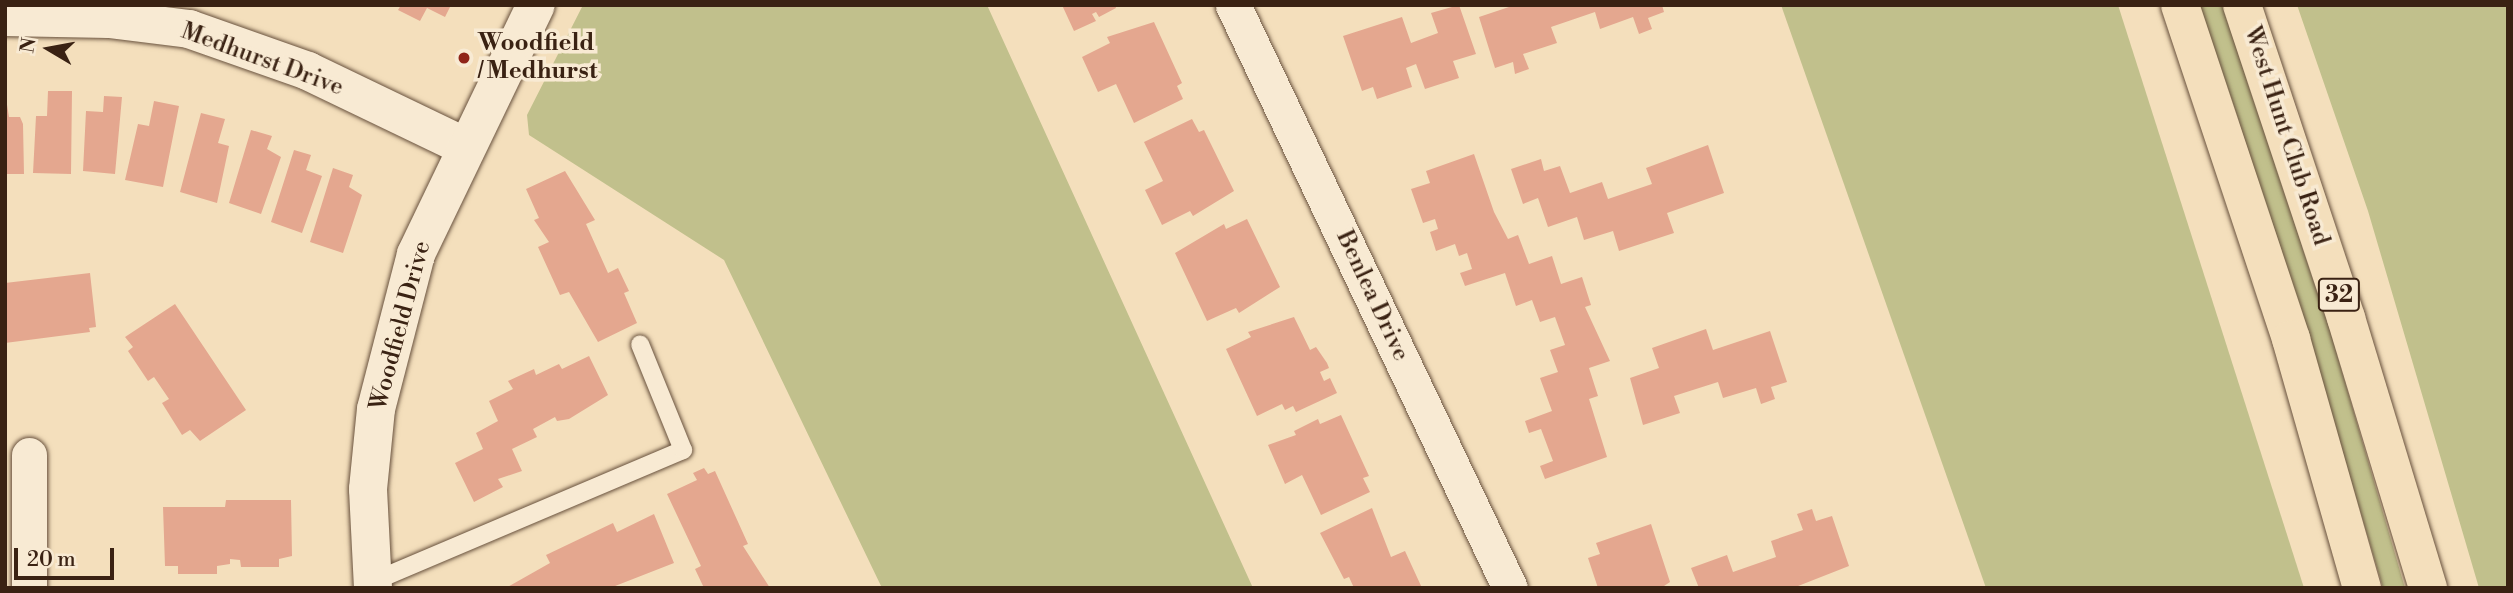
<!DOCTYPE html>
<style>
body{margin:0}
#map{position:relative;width:2513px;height:593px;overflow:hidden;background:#f4dfbc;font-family:"Libre Bodoni",serif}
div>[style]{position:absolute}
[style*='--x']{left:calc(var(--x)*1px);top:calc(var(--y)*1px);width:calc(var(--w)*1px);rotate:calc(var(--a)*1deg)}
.green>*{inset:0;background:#c1c08c}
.building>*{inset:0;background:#e4a78f}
.roads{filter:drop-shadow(0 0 2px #68513d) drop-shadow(0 0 2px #68513d)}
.service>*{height:18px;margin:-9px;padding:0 9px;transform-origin:9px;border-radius:9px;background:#f8ead3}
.minor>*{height:35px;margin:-17.5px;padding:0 17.5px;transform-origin:17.5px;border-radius:17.5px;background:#f8ead3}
.tertiary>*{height:38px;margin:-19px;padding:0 19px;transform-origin:19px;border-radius:19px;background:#f8ead3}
.primary>*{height:38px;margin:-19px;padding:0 19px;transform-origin:19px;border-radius:19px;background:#f4dfbc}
.dots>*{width:19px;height:19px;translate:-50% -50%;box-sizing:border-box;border:4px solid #f8ead3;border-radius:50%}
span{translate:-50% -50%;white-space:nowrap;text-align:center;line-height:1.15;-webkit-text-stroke:7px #f8ead3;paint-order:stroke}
.shield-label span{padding:2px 5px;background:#f8ead3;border:2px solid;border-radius:5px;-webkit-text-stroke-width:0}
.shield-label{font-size:23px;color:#3a2213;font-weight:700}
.poi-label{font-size:24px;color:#3a2213;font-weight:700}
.left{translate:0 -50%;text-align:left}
.street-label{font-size:24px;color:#3a2213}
.frame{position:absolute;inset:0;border:7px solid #3a2213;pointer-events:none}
.north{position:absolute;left:14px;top:14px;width:70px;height:70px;-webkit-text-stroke:5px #f8ead3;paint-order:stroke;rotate:280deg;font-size:19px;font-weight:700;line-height:28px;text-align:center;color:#3a2213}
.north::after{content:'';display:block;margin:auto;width:24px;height:32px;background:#3a2213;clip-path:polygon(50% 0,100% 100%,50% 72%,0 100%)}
.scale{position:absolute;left:14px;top:548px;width:100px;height:32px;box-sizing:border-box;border:4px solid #3a2213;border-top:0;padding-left:9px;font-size:21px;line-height:24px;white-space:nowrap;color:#3a2213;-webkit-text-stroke:5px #f8ead3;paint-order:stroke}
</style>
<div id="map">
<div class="green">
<div style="clip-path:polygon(583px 5px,987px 5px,1253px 588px,882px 588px,724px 260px,529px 135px,527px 115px)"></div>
<div style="clip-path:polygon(1781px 5px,2118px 5px,2304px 588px,1986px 588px)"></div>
<div style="clip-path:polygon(2199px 5px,2222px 5px,2331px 334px,2405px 588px,2383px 588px,2310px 342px)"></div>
<div style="clip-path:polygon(2297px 5px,2508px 5px,2508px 588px,2479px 588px,2368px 211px)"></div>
</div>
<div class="building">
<div style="clip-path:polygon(401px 5px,451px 5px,445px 17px,427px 8px,420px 21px,398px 10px)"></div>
<div style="clip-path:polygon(1062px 5px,1115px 5px,1116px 8px,1099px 17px,1096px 12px,1092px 14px,1096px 21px,1074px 31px)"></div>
<div style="clip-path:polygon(1459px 5px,1476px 54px,1453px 61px,1459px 78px,1425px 89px,1416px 64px,1406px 68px,1412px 87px,1377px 99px,1373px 87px,1362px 91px,1343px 36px,1402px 17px,1411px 43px,1438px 33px,1431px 13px)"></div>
<div style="clip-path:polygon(1515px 5px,1662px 5px,1664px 12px,1648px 18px,1652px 29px,1639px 34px,1633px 17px,1600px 29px,1595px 12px,1551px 27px,1557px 43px,1523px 54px,1529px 69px,1515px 74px,1513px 62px,1495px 68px,1479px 17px)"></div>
<div style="clip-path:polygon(1154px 22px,1182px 83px,1177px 86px,1183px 99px,1134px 123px,1116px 84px,1098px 92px,1082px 57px,1110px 43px,1107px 37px)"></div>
<div style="clip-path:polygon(48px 91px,72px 91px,71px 174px,33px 173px,36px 116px,47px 116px)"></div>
<div style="clip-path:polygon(5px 92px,9px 117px,20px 117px,23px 124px,24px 174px,5px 174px)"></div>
<div style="clip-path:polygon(104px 96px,122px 97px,115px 174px,83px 171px,86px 111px,103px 112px)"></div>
<div style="clip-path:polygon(154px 101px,179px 106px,163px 187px,125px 180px,138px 124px,149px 126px)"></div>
<div style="clip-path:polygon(201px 113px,225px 119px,218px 143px,229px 146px,217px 203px,180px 192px)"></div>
<div style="clip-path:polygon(1192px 119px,1199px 132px,1204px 130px,1234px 191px,1193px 216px,1190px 211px,1162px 225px,1145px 190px,1163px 181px,1144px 142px)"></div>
<div style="clip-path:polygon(251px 130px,272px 136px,267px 149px,281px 157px,261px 214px,229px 203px)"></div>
<div style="clip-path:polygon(1708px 145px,1724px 193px,1667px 213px,1674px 233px,1619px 251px,1613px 231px,1584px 240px,1577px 217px,1548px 227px,1538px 198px,1523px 204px,1511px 169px,1541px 159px,1544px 171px,1560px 166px,1570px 193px,1602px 182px,1608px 199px,1652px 184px,1646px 168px)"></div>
<div style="clip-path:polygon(294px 150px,311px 155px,306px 170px,322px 176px,302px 233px,271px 222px)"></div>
<div style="clip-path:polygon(1474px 154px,1494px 212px,1508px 239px,1518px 235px,1529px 264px,1552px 256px,1561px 284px,1582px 277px,1591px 305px,1585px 307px,1610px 361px,1589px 368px,1598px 396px,1589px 399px,1607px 457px,1545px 479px,1540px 466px,1553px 461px,1541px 429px,1529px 433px,1525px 421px,1552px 411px,1540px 378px,1558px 372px,1550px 350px,1565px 345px,1555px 317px,1540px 322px,1532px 300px,1516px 306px,1505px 273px,1465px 286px,1460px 273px,1472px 269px,1467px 253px,1459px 256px,1455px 244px,1436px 251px,1430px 232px,1438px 229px,1435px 219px,1423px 223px,1411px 189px,1430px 183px,1426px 171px)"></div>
<div style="clip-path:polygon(333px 168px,353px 175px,349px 187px,362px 195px,343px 253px,310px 242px)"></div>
<div style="clip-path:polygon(565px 171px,595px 220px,586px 224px,608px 273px,618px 268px,629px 291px,624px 293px,637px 323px,598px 342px,569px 292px,560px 295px,538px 247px,549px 242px,534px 220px,539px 218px,526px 189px)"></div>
<div style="clip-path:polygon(1247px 219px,1280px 287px,1239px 313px,1236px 308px,1207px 321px,1175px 253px,1224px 224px,1226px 229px)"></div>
<div style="clip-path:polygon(90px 273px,96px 327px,89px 328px,90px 332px,5px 343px,5px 283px)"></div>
<div style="clip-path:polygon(175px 304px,246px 410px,200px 441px,190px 430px,182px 435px,162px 403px,169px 399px,154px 377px,148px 381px,128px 351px,133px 347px,125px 337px)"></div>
<div style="clip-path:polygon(1294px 317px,1310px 350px,1316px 347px,1327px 363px,1329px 368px,1320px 372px,1324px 381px,1330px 378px,1337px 393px,1296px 412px,1293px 406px,1285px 410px,1282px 404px,1257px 416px,1226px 349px,1251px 337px,1248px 332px)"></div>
<div style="clip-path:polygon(1706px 329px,1713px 350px,1770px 331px,1787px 382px,1771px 387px,1775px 399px,1761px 404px,1756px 388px,1723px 398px,1718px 382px,1674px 396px,1680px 413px,1643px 425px,1630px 378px,1659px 368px,1652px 348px)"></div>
<div style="clip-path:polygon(589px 356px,608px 395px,569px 419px,557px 421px,555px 417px,533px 429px,537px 437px,512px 449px,522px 471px,498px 479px,503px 487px,474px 502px,455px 463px,483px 449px,476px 433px,498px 421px,489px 401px,513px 389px,508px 381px,534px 369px,536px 375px,559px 364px,562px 369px)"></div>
<div style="clip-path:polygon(1341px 415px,1369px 476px,1363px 478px,1370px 492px,1321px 515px,1302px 475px,1285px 484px,1268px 445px,1296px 435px,1294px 431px,1318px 419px,1320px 424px)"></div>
<div style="clip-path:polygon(704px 468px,708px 474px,715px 471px,748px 544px,743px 546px,770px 588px,704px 588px,695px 569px,701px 566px,667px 494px,697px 480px,693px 473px)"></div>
<div style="clip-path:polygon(226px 500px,291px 500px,292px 556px,279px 559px,279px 567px,241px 567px,240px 560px,230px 559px,230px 564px,217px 566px,217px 574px,178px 574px,178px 566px,165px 566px,163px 507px,225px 507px)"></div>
<div style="clip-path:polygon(1372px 508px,1391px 557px,1405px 551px,1422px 588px,1354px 588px,1349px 577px,1344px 579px,1320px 533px)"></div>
<div style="clip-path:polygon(1812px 509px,1816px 521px,1832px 516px,1849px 566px,1793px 588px,1699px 588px,1691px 568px,1727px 555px,1733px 572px,1776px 557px,1771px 541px,1803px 530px,1797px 514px)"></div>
<div style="clip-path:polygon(654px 514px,674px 563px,610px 588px,506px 588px,550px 563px,546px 555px,613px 523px,617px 532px)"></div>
<div style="clip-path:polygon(1651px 524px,1670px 582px,1661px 588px,1598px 588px,1588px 558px,1600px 554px,1596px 543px)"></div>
</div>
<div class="roads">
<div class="service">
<div style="--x:372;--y:582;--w:338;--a:-23"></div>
<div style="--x:683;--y:450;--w:114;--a:-112.1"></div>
</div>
<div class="minor">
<div style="--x:1233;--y:5;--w:645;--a:64.59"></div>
<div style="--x:29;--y:455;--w:133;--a:90"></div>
</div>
<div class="tertiary">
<div style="--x:5;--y:17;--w:104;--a:1.1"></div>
<div style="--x:109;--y:19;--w:81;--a:7.1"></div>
<div style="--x:189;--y:29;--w:126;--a:19.4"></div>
<div style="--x:308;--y:71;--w:175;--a:25.7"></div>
<div style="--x:373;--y:588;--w:99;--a:-92.9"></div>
<div style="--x:368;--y:489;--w:80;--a:-84.3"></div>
<div style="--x:376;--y:409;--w:160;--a:-75.5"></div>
<div style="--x:416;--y:254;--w:276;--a:-64.3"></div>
</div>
<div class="primary">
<div style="--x:2180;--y:5;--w:352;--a:71.6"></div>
<div style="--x:2291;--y:339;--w:259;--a:74.1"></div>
<div style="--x:2242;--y:5;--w:330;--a:71.6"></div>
<div style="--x:2346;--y:318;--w:282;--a:73.1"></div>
</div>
</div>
<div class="dots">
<div style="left:464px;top:58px;background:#8f2418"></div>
</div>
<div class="shield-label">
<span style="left:2339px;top:295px">32</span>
</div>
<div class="poi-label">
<span class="left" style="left:478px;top:58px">Woodfield<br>/ Medhurst</span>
</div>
<div class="street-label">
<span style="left:262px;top:60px;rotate:20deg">Medhurst Drive</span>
<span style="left:2286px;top:136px;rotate:72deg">West Hunt Club Road</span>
<span style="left:1372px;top:296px;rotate:65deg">Benlea Drive</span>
<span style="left:401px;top:326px;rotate:-75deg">Woodfield Drive</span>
</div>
<div class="frame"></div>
<div class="north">N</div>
<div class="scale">20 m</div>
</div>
